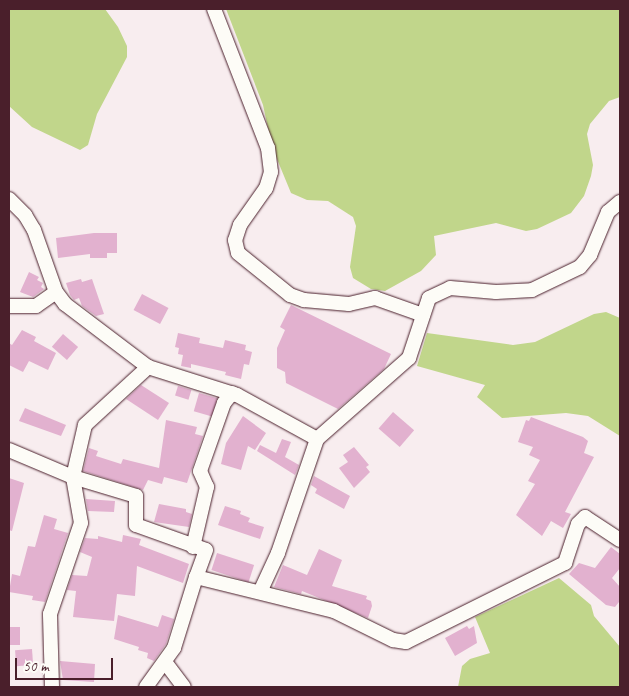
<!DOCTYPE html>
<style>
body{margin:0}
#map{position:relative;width:629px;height:696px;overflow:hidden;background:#f8edef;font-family:Caveat,sans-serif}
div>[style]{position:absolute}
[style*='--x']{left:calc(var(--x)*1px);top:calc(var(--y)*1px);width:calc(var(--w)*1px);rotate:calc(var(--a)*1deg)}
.green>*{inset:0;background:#c1d68b}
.building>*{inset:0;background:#e2b1cf;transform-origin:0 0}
.roads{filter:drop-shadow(0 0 1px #4a1f2b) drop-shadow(0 0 1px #4a1f2b)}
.minor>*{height:14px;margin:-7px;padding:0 7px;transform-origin:7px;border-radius:7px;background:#fdfcf7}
span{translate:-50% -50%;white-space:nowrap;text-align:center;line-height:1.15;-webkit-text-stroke:4px #fdfcf7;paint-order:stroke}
.frame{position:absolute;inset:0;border:10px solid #4a1f2b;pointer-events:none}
.scale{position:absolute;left:15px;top:658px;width:98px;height:22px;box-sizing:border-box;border:2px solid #4a1f2b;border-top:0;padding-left:6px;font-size:15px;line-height:18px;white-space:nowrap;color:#4a1f2b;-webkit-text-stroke:4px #fdfcf7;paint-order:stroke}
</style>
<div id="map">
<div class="green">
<div style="clip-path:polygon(9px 9px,105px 9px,118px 27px,127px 46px,127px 57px,97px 114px,88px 145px,80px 150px,32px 127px,9px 106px)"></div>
<div style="clip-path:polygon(226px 9px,620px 9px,620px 97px,609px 101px,590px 124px,587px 134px,593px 165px,591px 176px,584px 196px,571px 213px,537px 229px,526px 231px,496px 223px,434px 236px,436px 255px,421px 271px,385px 291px,371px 289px,353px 278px,350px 267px,356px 226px,353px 217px,328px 201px,307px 200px,291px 193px,272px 147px,263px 105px)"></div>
<div style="clip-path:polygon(606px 312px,620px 318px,620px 436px,588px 416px,566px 413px,502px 418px,477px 397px,485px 385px,417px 366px,427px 333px,513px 345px,535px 342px,594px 314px)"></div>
<div style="clip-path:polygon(559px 578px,591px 605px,594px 616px,620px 647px,620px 687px,458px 687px,462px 666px,470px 659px,490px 653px,475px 617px)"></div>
</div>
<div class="building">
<div style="clip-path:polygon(94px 233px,117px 233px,117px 253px,107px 253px,107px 258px,90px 258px,90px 254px,58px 258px,56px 238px)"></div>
<div style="clip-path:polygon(29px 272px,39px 277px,37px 280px,43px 283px,41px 287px,44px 289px,33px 297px,20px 292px)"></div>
<div style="clip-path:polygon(81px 279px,82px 282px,92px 279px,104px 314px,96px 316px,82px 306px,79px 298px,74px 300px,70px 295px,66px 283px)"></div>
<div style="left:142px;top:294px;width:30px;height:18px;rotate:28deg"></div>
<div style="clip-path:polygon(291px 305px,391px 354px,384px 369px,338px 409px,286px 383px,285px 372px,277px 368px,277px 348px,285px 330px,280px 327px)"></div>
<div style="clip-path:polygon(22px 330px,36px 337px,34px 341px,56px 353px,48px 370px,29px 361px,23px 372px,9px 365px,9px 343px,12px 345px)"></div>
<div style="clip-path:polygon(178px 333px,200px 338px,199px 343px,223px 348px,225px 340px,246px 345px,245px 350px,252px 352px,249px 365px,244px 364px,241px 379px,225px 375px,226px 372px,191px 364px,191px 368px,181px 366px,183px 355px,178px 354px,179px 348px,175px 347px)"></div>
<div style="left:63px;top:334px;width:20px;height:17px;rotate:41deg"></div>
<div style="clip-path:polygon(141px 385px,169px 403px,158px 420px,126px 399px)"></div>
<div style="left:178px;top:386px;width:14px;height:10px;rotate:17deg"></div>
<div style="left:199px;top:393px;width:19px;height:19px;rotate:16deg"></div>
<div style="clip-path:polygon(25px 408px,66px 425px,61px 436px,19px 421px)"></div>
<div style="left:393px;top:412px;width:28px;height:22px;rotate:41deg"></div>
<div style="clip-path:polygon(243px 416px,266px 433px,255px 450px,248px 446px,241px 470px,221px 464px,226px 443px)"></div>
<div style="clip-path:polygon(531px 417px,583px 437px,588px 441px,584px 453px,594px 457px,565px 512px,571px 514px,563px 528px,551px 521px,542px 536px,516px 515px,535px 484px,528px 481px,540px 460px,529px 455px,533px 447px,518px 442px,526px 420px,529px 421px)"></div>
<div style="clip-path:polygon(166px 420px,197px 427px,195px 434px,203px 436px,187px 483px,164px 477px,162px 484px,148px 480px,143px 490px,83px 471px,89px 448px,98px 451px,96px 456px,121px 464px,123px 459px,159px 468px)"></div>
<div style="clip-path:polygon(282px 439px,291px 442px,285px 457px,299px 465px,295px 475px,257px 451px,260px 445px,276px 453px)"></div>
<div style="clip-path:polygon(354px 447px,369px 465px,366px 467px,370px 472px,354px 488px,339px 468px,348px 462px,343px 455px)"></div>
<div style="clip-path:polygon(314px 476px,350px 496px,344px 509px,315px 493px,317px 489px,311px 485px)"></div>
<div style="clip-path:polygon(9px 478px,24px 483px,12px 531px,9px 530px)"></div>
<div style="clip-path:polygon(86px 499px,115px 501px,114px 512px,88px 511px)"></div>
<div style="clip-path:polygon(159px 504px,186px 509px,186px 512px,192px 514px,189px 527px,154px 522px)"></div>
<div style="clip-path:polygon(225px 506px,241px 511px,240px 514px,250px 518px,248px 522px,264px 527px,260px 539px,218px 525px)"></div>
<div style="clip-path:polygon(44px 515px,57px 519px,54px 529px,68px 533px,45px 602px,32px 600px,33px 596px,9px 592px,12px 574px,20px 576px,28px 546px,35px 547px)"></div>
<div style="clip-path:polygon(123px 535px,141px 539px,139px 545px,189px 564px,183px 583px,137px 566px,135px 596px,117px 594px,114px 621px,73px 617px,76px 591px,67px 590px,72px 575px,87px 576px,92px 557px,80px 552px,85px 538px,98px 539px,98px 536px,122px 542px)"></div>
<div style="clip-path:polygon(611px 547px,620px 554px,620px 568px,612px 578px,620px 587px,619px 602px,615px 607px,606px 605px,569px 574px,579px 563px,595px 568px)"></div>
<div style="clip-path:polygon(319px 549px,342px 560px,332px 586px,367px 596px,366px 599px,371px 601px,372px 606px,368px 618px,302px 591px,301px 594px,274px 587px,283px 565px,307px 575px)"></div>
<div style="left:217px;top:553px;width:39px;height:18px;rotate:18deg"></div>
<div style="clip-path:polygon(118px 615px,158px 627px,162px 615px,174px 619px,166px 644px,154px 661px,147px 658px,148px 653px,138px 650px,139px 647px,114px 639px)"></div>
<div style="clip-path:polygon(467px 626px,469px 629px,474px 626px,477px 643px,455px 656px,445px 638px)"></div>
<div style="left:9px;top:627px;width:11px;height:18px"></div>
<div style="left:32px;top:649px;width:16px;height:17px;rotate:86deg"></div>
<div style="clip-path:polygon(60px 661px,95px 664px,94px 682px,63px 680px)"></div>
</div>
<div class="roads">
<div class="minor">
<div style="--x:214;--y:9;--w:149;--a:68.8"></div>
<div style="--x:268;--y:148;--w:24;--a:83"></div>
<div style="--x:271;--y:172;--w:17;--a:107"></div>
<div style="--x:266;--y:188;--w:45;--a:125.1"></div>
<div style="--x:240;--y:225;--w:16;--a:108"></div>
<div style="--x:235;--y:240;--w:13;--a:77"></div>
<div style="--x:238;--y:253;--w:67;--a:38.9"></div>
<div style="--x:290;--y:295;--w:15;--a:20"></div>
<div style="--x:304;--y:300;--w:45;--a:5.1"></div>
<div style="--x:349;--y:304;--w:27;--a:-13"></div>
<div style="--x:375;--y:298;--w:51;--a:19.5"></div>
<div style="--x:9;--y:199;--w:23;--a:45"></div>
<div style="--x:25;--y:215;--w:17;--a:59"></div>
<div style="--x:34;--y:230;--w:66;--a:70.5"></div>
<div style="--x:56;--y:292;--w:15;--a:53"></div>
<div style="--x:65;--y:304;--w:104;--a:37.2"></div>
<div style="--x:148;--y:367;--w:93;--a:17.5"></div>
<div style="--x:237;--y:395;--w:91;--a:28.8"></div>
<div style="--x:9;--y:306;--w:27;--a:0"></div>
<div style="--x:36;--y:306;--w:24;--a:-35"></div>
<div style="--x:9;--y:450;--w:69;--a:22.9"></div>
<div style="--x:73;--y:477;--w:66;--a:16.8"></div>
<div style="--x:136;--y:496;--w:29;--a:90"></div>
<div style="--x:136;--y:525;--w:74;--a:19.7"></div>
<div style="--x:206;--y:550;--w:29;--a:110"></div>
<div style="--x:193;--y:547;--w:62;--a:-76.9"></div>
<div style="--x:207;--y:487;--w:17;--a:-114"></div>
<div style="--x:200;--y:471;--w:72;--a:-70.6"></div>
<div style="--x:224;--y:403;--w:13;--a:-51"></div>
<div style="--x:260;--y:592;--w:43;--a:-65.2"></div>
<div style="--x:278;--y:553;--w:120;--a:-71.1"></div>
<div style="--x:317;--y:439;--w:123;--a:-41.4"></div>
<div style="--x:409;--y:358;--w:63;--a:-71.6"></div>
<div style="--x:429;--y:298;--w:23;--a:-25"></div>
<div style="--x:450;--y:288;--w:46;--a:5"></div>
<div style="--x:496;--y:292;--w:36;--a:-3"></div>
<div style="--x:532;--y:290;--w:53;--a:-25.6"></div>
<div style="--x:580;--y:267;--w:16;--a:-50"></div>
<div style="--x:590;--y:255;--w:47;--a:-67.3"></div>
<div style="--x:608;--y:212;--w:16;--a:-40"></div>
<div style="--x:165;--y:662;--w:31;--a:53"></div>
<div style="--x:52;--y:687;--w:73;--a:-91.6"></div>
<div style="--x:50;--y:614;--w:96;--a:-71.2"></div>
<div style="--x:81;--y:523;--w:47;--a:-99.9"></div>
<div style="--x:73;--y:477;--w:53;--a:-77"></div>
<div style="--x:85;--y:425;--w:86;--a:-42.6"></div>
<div style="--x:146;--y:687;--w:48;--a:-54.3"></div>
<div style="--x:174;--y:648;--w:74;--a:-72.8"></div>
<div style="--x:196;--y:577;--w:142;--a:13.8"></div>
<div style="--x:334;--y:611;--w:66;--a:26.2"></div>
<div style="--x:393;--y:640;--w:13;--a:9"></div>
<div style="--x:406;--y:642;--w:178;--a:-26.4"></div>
<div style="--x:565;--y:563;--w:41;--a:-71.6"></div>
<div style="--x:578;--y:524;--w:10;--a:-45"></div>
<div style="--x:585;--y:517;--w:42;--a:33.3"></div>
</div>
</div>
<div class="frame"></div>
<div class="scale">50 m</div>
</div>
